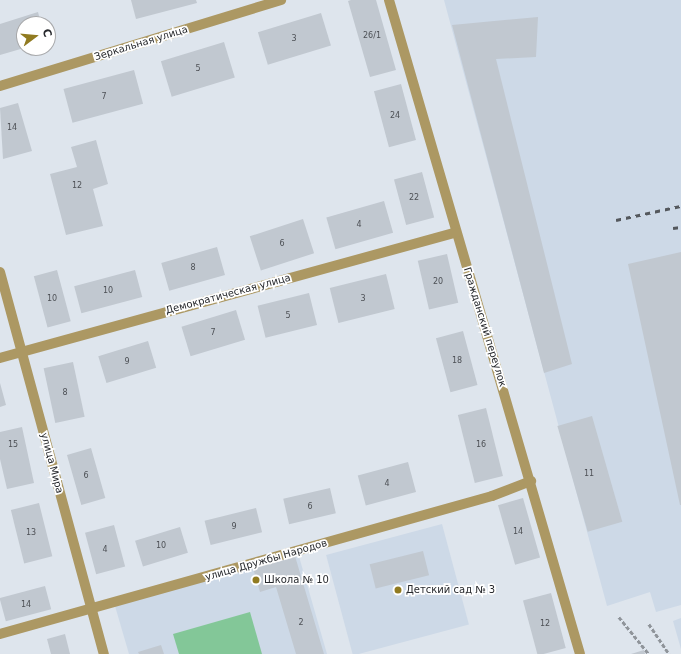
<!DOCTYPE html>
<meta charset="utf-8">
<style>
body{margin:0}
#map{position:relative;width:681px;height:654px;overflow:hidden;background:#dee5ed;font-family:"DejaVu Sans",sans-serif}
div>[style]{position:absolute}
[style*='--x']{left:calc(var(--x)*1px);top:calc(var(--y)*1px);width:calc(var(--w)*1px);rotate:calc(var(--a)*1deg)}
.built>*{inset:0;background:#cdd9e7;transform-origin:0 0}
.green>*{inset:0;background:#83c798}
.building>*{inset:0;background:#c1c8d0;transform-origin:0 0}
.path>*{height:2.5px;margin-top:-1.25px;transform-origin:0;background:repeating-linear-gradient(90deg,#8f949a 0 4px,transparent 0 6px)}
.minor>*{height:10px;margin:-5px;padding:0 5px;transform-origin:5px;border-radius:5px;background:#ac9863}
.rail>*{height:3px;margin-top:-1.5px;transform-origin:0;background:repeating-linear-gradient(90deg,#54585d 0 5px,transparent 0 10px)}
.dots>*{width:11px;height:11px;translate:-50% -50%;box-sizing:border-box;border:2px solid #fff;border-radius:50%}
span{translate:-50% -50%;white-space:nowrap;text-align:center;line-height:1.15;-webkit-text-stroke:3.5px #fff;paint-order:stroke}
.number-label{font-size:8px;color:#4d5055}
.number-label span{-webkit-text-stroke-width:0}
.street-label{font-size:10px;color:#26282c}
.poi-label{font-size:10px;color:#26282c}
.left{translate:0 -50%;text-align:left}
.north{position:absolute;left:16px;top:16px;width:40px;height:40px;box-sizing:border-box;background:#fff;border:1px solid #a8a9ab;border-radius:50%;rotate:74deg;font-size:11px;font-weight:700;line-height:16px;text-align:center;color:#26282c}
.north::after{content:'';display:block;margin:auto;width:14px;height:18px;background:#917b21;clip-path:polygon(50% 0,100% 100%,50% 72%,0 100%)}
</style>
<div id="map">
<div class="built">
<div style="clip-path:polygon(444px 0,681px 0,681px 605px,656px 612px,650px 592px,607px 606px)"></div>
<div style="left:442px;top:524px;width:104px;height:120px;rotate:75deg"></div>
<div style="clip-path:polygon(298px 553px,327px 654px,129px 654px,115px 606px)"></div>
<div style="clip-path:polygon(681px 618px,681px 649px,673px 621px)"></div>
</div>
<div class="green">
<div style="clip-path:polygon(250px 612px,262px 654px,179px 654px,173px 634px)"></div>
</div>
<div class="building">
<div style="clip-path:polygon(131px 0,196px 0,197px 3px,136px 19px)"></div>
<div style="clip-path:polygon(351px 0,376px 0,396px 70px,370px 77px,348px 1px)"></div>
<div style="clip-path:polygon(38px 12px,41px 24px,24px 24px,24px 48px,0 55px,0 24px)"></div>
<div style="left:321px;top:13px;width:34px;height:66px;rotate:73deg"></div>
<div style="clip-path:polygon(538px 17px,536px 57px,496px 59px,572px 364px,544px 373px,452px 25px)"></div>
<div style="left:224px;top:42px;width:37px;height:66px;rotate:73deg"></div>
<div style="left:134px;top:70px;width:35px;height:73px;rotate:75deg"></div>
<div style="left:401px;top:84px;width:58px;height:28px;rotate:75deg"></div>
<div style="clip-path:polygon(18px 103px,32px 151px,3px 159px,0 108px)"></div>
<div style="clip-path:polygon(96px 140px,108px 184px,93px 189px,103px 226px,66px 235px,50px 174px,77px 167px,71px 147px)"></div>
<div style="left:422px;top:172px;width:47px;height:29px;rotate:75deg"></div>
<div style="left:384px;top:201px;width:33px;height:60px;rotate:74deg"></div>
<div style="left:303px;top:219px;width:36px;height:56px;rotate:72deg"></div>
<div style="left:217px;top:247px;width:29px;height:58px;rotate:74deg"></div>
<div style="clip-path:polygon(681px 252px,681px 505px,680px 505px,628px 264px)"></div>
<div style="left:447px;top:254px;width:50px;height:30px;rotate:77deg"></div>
<div style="left:57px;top:270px;width:53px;height:24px;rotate:75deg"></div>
<div style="left:135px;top:270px;width:28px;height:63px;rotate:75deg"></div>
<div style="left:386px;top:274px;width:36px;height:58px;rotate:76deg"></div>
<div style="left:309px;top:293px;width:33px;height:53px;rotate:76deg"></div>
<div style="left:236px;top:310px;width:31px;height:57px;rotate:73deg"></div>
<div style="left:463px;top:331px;width:56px;height:28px;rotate:75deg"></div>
<div style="left:148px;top:341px;width:28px;height:52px;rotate:73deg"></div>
<div style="left:73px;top:362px;width:56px;height:30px;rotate:78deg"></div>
<div style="clip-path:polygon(0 383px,6px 405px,0 407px)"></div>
<div style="left:486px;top:408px;width:70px;height:29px;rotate:76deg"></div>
<div style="left:592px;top:416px;width:110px;height:36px;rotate:74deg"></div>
<div style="clip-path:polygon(22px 427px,34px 483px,7px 489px,0 459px,0 432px)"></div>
<div style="left:91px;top:448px;width:52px;height:25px;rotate:74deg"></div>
<div style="left:408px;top:462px;width:31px;height:52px;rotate:75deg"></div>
<div style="left:330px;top:488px;width:26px;height:48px;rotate:77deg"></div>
<div style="left:523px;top:498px;width:62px;height:26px;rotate:74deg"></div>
<div style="left:39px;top:503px;width:55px;height:29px;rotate:76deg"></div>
<div style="left:256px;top:508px;width:25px;height:53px;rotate:76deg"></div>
<div style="left:114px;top:525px;width:43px;height:30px;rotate:75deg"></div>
<div style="left:180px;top:527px;width:27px;height:47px;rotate:73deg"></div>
<div style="left:423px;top:551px;width:25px;height:55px;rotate:76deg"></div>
<div style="clip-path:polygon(295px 556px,324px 654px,296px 654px,276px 587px,260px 592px,253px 568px)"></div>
<div style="left:45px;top:586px;width:24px;height:47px;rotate:75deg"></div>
<div style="left:551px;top:593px;width:57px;height:29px;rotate:75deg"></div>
<div style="clip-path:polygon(65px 634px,70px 654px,51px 654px,47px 639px)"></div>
<div style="clip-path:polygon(161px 645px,164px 654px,139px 654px,138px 652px)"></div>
<div style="clip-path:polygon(644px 650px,645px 654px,631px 654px)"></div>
</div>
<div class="path">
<div style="--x:619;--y:617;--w:48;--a:51"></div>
<div style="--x:649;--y:624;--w:36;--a:56"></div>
</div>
<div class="minor">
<div style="--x:389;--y:0;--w:681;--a:73.72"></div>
<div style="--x:0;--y:86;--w:294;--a:-17"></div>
<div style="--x:0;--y:272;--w:396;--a:74.8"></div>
<div style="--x:0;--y:358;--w:473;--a:-15.4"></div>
<div style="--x:0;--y:634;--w:511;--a:-15.67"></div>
<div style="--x:492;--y:496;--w:42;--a:-21"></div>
</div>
<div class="rail">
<div style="--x:616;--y:220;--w:66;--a:-12.2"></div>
<div style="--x:673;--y:228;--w:8;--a:-7"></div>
</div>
<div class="dots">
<div style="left:256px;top:580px;background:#917b21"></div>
<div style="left:398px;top:590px;background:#917b21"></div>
</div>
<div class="number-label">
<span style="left:372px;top:36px">26/1</span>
<span style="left:294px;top:39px">3</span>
<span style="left:198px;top:69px">5</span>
<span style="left:104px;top:97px">7</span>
<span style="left:395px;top:116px">24</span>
<span style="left:12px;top:128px">14</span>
<span style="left:77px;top:186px">12</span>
<span style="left:414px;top:198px">22</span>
<span style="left:359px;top:225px">4</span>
<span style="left:282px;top:244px">6</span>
<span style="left:193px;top:268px">8</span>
<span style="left:438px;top:282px">20</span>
<span style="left:108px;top:291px">10</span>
<span style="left:52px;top:299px">10</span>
<span style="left:363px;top:299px">3</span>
<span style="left:288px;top:316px">5</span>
<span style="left:213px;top:333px">7</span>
<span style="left:457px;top:361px">18</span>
<span style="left:127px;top:362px">9</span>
<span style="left:65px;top:393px">8</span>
<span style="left:13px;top:445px">15</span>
<span style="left:481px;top:445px">16</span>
<span style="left:589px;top:474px">11</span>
<span style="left:86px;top:476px">6</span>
<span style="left:387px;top:484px">4</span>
<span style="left:310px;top:507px">6</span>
<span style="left:234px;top:527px">9</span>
<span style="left:518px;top:532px">14</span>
<span style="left:31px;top:533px">13</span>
<span style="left:161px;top:546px">10</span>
<span style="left:105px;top:550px">4</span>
<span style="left:26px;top:605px">14</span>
<span style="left:301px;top:623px">2</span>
<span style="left:545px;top:624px">12</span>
</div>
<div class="street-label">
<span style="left:141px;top:43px;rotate:-17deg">Зеркальная улица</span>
<span style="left:228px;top:294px;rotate:-15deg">Демократическая улица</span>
<span style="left:485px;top:327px;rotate:73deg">Гражданский переулок</span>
<span style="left:52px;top:463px;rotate:75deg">улица Мира</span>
<span style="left:266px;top:560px;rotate:-16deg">улица Дружбы Народов</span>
</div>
<div class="poi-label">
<span class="left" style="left:264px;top:580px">Школа № 10</span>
<span class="left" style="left:406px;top:590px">Детский сад № 3</span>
</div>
<div class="north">С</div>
</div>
